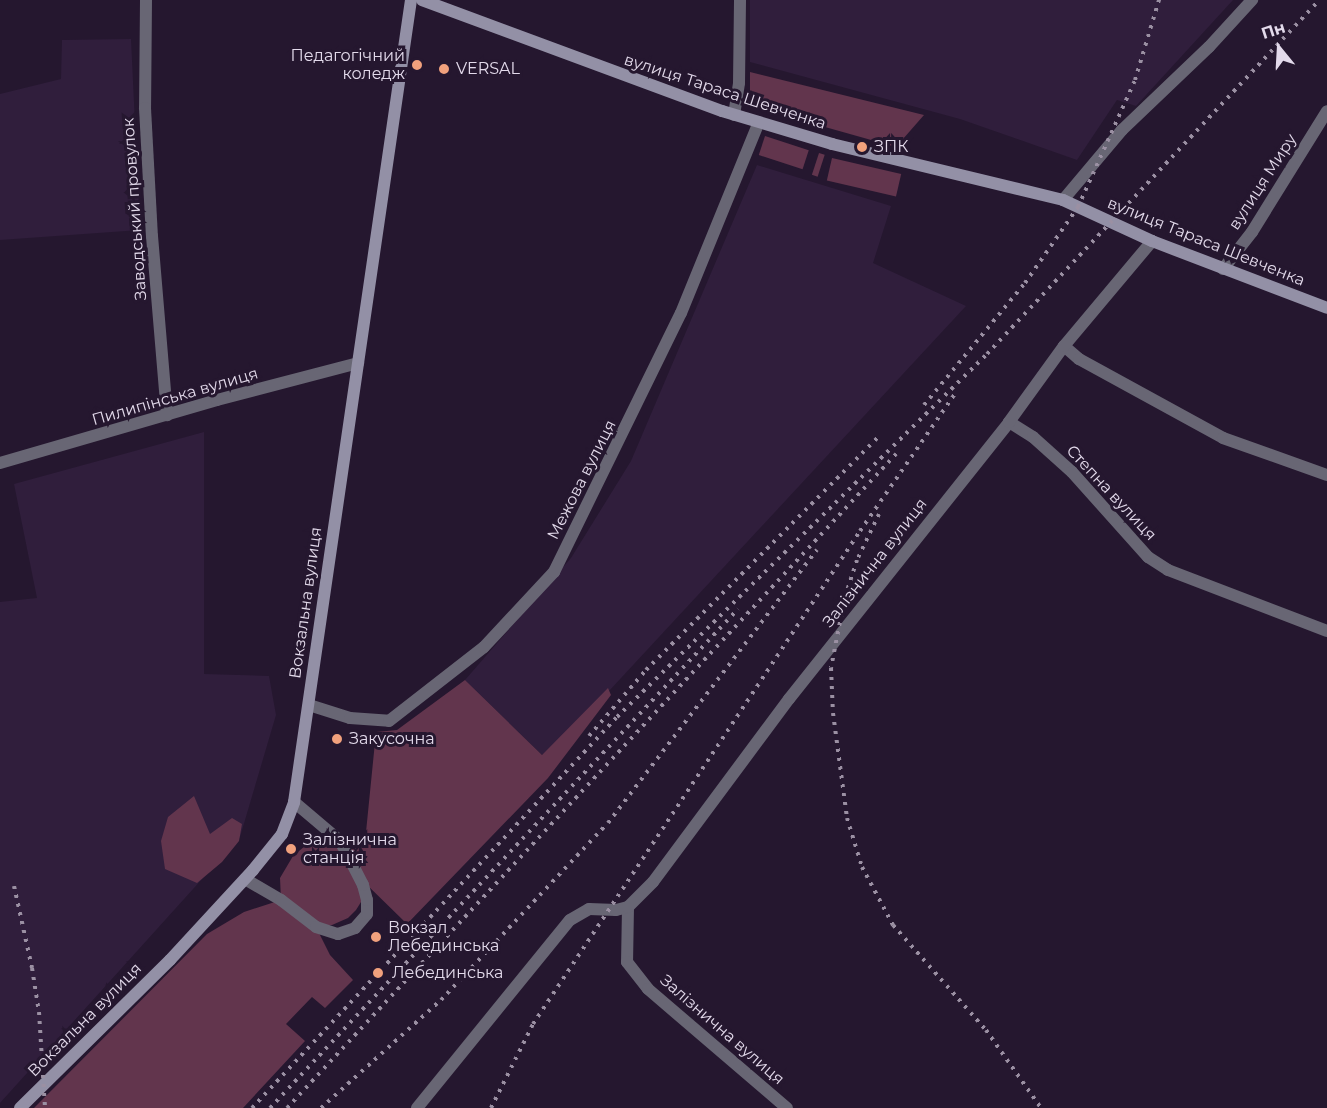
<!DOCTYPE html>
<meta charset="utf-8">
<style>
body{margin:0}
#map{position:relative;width:1327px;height:1108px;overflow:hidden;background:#25172f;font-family:Montserrat,sans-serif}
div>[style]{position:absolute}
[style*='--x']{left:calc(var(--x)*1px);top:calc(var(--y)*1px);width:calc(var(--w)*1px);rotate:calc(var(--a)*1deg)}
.built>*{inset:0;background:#301e3c}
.green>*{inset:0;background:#62354d;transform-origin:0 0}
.street>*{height:12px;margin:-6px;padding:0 6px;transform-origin:6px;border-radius:6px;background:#686674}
.secondary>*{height:12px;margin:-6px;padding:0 6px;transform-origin:6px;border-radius:6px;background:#9390a6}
.rail>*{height:4px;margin-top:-2px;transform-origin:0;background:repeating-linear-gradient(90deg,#9b90a3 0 3px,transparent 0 9px)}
.dots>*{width:16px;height:16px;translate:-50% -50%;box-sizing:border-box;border:3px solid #25172f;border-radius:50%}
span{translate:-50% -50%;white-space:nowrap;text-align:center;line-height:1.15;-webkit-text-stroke:6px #25172f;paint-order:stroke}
.poi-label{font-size:16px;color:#e3daeb}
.right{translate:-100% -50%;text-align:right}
.left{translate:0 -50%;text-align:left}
.street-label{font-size:16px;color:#e3daeb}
.north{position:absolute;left:1249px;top:18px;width:60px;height:60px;-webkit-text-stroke:4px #25172f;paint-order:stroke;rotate:342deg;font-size:16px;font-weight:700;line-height:24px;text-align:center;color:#e3daeb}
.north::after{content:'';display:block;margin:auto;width:21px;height:27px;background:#e3daeb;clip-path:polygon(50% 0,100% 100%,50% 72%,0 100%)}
</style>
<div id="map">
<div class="built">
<div style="clip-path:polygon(750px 0,1233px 0,1136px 106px,1117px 100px,1077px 160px,960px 119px,750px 62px)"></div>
<div style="clip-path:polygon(131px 39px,140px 230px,0 240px,0 94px,61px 79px,62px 40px)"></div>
<div style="clip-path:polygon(757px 165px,891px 206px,873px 263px,966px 306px,609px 691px,542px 755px,465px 680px,571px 558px,631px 461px)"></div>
<div style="clip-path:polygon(204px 432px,204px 674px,269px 676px,276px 715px,240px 837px,0 1103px,0 602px,37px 598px,14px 484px)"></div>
</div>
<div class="green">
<div style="clip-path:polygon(750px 72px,924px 115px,896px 147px,750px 106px)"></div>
<div style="left:765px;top:136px;width:46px;height:20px;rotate:18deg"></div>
<div style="left:819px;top:153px;width:6px;height:23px;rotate:18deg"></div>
<div style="left:832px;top:158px;width:71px;height:23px;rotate:13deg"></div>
<div style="clip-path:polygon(465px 680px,542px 755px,608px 688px,611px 695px,548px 778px,407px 924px,361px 879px,361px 902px,356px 910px,348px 918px,332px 925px,316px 927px,330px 955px,353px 980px,325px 1008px,312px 997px,286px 1024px,305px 1041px,243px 1108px,34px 1108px,207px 934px,244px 912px,281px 900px,280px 878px,293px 856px,305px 846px,318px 842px,365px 842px,376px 732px,397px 730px)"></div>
<div style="clip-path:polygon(194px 796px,210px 834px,232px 818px,242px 824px,239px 841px,222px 862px,197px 883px,165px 869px,161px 841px,168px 817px)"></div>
</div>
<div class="street">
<div style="--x:146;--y:0;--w:108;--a:90.5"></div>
<div style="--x:145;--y:108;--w:128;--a:86.9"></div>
<div style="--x:152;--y:236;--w:180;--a:85.2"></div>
<div style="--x:734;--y:115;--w:32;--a:-81"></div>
<div style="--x:739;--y:83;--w:83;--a:-89.3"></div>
<div style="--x:1063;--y:200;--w:92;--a:-49.9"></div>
<div style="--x:1122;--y:130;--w:120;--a:-43.7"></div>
<div style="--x:1209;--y:47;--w:64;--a:-47.5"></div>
<div style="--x:1223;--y:269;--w:47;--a:-51.9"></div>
<div style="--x:1252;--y:232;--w:142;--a:-58.2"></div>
<div style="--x:1064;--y:346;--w:20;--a:41"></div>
<div style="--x:1079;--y:359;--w:164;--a:28.7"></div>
<div style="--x:1223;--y:438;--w:110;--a:19.6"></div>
<div style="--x:1009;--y:422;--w:28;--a:32"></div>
<div style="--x:1033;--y:437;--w:52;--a:41.9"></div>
<div style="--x:1072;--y:472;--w:114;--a:48.2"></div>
<div style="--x:1148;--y:557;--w:24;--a:33"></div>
<div style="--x:1168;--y:570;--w:170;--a:21"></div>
<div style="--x:0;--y:463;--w:226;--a:-16.2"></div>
<div style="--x:217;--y:400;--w:146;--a:-14.7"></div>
<div style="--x:309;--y:705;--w:43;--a:17.6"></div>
<div style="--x:350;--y:718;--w:39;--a:4"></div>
<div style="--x:389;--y:721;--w:120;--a:-37.9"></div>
<div style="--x:484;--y:647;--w:103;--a:-47"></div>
<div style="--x:554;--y:572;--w:288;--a:-63.9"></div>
<div style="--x:681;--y:313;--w:206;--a:-67.8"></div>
<div style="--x:245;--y:879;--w:42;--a:30.3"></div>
<div style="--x:281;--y:900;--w:44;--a:37.6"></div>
<div style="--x:316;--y:927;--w:23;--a:18"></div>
<div style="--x:338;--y:934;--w:18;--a:-19"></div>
<div style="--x:355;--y:928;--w:18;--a:-49"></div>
<div style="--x:367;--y:914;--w:14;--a:-90"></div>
<div style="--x:367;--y:900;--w:16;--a:-105"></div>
<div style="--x:363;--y:885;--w:34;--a:-117"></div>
<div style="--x:348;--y:855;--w:17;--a:-121"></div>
<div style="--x:339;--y:840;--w:59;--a:-139.8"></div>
<div style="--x:628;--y:907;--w:55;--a:91"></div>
<div style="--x:627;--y:962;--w:34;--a:52"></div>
<div style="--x:648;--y:989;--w:183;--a:40.6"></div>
<div style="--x:417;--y:1108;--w:242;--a:-50.9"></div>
<div style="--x:570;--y:920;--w:22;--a:-30"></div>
<div style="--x:589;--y:909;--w:27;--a:2"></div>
<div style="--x:616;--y:910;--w:12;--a:-14"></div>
<div style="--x:628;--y:907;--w:35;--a:-45"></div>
<div style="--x:653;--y:882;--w:228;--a:-53.4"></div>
<div style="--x:789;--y:699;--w:354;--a:-51.5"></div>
<div style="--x:1009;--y:422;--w:94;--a:-54.1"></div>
<div style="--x:1064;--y:346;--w:137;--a:-50"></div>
</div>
<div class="secondary">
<div style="--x:422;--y:0;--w:320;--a:20.3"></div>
<div style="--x:722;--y:111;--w:115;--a:16.7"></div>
<div style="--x:832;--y:144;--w:238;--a:13.6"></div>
<div style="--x:1063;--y:200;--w:98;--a:24.7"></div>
<div style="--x:1152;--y:241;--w:187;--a:20.9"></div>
<div style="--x:20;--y:1108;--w:211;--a:-44.6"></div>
<div style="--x:170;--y:960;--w:122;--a:-47.3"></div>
<div style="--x:253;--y:870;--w:46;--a:-51.1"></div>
<div style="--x:282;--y:834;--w:34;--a:-69"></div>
<div style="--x:294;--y:802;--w:810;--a:-81.7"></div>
</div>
<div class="rail">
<div style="--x:924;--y:405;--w:158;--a:-50.4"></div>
<div style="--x:1025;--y:283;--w:93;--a:-55.1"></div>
<div style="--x:1078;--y:207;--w:139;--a:-65.8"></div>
<div style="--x:1135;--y:80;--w:84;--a:-73.3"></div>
<div style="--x:879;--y:514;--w:51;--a:115.6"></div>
<div style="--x:857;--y:560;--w:38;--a:108"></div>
<div style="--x:845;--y:596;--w:73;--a:101"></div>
<div style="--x:831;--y:668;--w:45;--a:87.5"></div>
<div style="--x:833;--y:713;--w:106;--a:82.4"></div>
<div style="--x:847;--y:818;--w:51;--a:73"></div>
<div style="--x:862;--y:867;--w:66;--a:61.9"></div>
<div style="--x:893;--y:925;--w:140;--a:48.5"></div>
<div style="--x:986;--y:1030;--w:95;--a:54.8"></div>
<div style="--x:589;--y:736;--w:87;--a:-49.2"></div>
<div style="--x:646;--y:670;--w:332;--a:-45.1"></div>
<div style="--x:14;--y:886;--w:84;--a:77.6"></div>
<div style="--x:32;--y:968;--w:45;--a:81"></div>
<div style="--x:39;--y:1012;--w:96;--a:86.4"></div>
<div style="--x:252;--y:1108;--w:535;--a:-46.97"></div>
<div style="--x:617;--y:717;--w:518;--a:-44.45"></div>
<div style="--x:987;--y:354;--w:485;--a:-46.8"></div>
<div style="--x:270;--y:1108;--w:684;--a:-46.84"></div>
<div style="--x:287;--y:1108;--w:894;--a:-47.04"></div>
<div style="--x:321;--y:1108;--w:161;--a:-42"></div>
<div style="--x:441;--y:1000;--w:243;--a:-46.7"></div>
<div style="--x:608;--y:823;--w:344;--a:-52.6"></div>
<div style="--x:491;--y:1108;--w:94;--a:-63.4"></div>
<div style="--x:533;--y:1024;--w:592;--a:-56.44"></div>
<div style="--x:860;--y:531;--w:167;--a:-55.3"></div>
</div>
<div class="dots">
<div style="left:417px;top:65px;background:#f1a17d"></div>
<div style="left:444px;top:69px;background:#f1a17d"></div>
<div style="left:862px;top:147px;background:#f1a17d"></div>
<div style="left:337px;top:739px;background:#f1a17d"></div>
<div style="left:291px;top:849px;background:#f1a17d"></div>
<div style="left:376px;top:937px;background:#f1a17d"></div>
<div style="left:378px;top:973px;background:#f1a17d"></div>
</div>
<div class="poi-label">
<span class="right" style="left:405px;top:65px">Педагогічний<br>коледж</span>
<span class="left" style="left:456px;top:69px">VERSAL</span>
<span class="left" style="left:874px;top:147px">ЗПК</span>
<span class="left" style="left:349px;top:739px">Закусочна</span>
<span class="left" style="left:303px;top:849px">Залізнична<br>станція</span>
<span class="left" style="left:388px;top:937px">Вокзал<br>Лебединська</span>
<span class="left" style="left:392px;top:973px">Лебединська</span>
</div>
<div class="street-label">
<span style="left:725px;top:92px;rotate:18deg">вулиця Тараса Шевченка</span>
<span style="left:1263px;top:182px;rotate:-57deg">вулиця Миру</span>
<span style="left:135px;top:209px;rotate:-94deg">Заводський провулок</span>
<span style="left:1206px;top:242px;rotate:22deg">вулиця Тараса Шевченка</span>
<span style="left:175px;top:397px;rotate:-16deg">Пилипінська вулиця</span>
<span style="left:582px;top:480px;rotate:-63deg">Межова вулиця</span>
<span style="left:1111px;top:493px;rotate:47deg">Степна вулиця</span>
<span style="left:875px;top:563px;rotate:-52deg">Залізнична вулиця</span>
<span style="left:306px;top:603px;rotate:-82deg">Вокзальна вулиця</span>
<span style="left:85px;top:1020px;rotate:-45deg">Вокзальна вулиця</span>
<span style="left:722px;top:1030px;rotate:41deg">Залізнична вулиця</span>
</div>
<div class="north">Пн</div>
</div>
